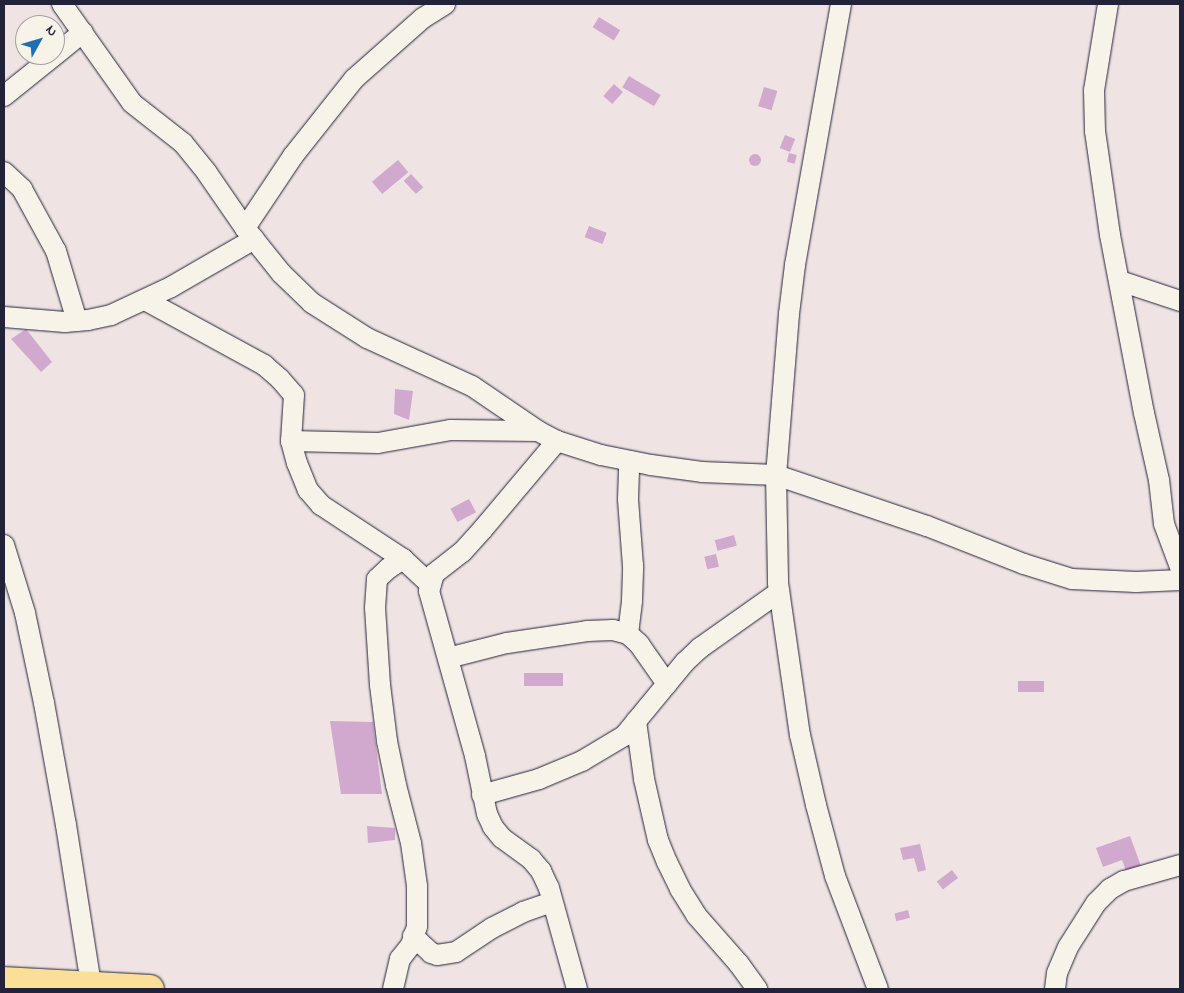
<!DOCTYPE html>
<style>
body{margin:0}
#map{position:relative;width:1184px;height:993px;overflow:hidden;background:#efe4e3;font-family:"Indie Flower",sans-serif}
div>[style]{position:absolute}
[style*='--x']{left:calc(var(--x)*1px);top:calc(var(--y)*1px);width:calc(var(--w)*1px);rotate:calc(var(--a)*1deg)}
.building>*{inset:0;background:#d1a8ce;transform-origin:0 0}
.round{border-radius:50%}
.roads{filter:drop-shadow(0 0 1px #22223b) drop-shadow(0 0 1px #22223b)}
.minor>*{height:20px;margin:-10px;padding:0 10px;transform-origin:10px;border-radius:10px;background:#f7f3e8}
.trunk>*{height:28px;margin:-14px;padding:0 14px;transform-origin:14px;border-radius:14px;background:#fadf96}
span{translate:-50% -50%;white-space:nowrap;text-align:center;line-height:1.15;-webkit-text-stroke:4.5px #f7f3e8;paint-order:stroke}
.frame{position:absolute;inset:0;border:5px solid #22223b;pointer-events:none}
.north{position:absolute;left:15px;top:15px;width:50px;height:50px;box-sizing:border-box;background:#f7f3e8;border:1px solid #a29fa3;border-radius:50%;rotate:51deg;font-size:14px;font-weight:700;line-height:20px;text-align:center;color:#22223b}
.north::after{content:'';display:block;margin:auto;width:18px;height:22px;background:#1f6fb2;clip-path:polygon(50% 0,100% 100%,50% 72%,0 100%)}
</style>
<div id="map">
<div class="building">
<div style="left:599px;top:17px;width:25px;height:12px;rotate:32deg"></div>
<div style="left:629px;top:76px;width:37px;height:13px;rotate:31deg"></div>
<div style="left:614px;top:84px;width:12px;height:16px;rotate:42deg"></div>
<div style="left:764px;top:87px;width:14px;height:20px;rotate:17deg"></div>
<div style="left:785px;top:135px;width:11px;height:14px;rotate:22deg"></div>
<div style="left:789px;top:153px;width:8px;height:9px;rotate:14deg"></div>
<div class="round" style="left:749px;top:154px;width:12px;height:12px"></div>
<div style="left:398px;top:160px;width:16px;height:34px;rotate:50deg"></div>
<div style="left:411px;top:174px;width:18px;height:10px;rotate:47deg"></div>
<div style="left:589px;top:226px;width:19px;height:12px;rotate:21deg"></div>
<div style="clip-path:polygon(26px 329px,52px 362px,41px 372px,11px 339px)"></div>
<div style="clip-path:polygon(395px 389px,413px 391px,409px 420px,394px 414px)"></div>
<div style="left:469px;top:499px;width:15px;height:21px;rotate:62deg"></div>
<div style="left:734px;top:535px;width:11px;height:20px;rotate:75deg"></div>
<div style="left:716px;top:554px;width:13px;height:12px;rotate:77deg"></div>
<div style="left:563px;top:673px;width:13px;height:39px;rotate:90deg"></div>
<div style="left:1044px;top:681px;width:11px;height:26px;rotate:90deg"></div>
<div style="clip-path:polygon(330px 721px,373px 722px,382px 794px,341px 794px)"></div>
<div style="clip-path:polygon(367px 826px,395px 828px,395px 840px,368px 843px)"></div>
<div style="clip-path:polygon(1130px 836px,1141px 866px,1126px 871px,1122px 860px,1103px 867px,1096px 848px)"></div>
<div style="clip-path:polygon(920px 844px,926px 870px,918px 872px,914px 858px,903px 860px,900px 848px)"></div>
<div style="left:952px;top:870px;width:10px;height:19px;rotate:53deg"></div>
<div style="left:908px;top:910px;width:8px;height:14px;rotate:76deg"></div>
</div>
<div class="roads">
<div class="minor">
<div style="--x:62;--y:4;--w:121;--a:54.7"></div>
<div style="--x:132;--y:103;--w:65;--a:38.1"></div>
<div style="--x:183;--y:143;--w:38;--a:51"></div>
<div style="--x:207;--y:173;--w:67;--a:55.4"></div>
<div style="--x:245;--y:228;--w:58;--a:51.3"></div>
<div style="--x:281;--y:273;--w:43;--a:44.1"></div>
<div style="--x:312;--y:303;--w:65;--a:32.5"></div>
<div style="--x:367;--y:338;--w:115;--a:24.6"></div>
<div style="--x:472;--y:386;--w:80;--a:34.3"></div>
<div style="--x:538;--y:431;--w:21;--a:28"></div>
<div style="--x:557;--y:441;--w:46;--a:17.7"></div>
<div style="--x:601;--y:455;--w:51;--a:11.3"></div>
<div style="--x:651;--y:465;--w:51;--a:7.8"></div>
<div style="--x:702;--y:472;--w:74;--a:2.3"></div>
<div style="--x:776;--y:475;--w:159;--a:18.7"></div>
<div style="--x:927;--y:526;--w:104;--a:21.4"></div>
<div style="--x:1024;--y:564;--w:50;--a:17.4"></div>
<div style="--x:1072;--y:579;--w:64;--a:2.7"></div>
<div style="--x:1136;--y:582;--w:44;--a:-2.6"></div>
<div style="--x:841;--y:4;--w:265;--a:100"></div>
<div style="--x:795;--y:265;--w:49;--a:97"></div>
<div style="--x:789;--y:314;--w:162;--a:94.6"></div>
<div style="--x:776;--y:475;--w:108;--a:88.9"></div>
<div style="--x:778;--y:583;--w:154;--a:81.8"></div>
<div style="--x:800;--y:735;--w:72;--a:77.1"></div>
<div style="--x:816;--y:805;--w:73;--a:75"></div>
<div style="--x:835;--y:876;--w:121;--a:69.2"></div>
<div style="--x:1108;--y:4;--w:87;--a:99.2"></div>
<div style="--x:1094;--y:90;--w:41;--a:88.6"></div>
<div style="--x:1095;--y:131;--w:105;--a:81.8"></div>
<div style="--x:1110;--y:235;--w:181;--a:79.2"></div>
<div style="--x:1144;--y:413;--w:69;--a:77.4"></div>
<div style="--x:1159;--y:480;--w:44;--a:83.5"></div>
<div style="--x:1164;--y:524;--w:46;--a:69.6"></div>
<div style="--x:55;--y:55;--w:36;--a:-39"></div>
<div style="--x:4;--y:96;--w:65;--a:-38.8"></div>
<div style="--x:4;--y:172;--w:25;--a:43"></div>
<div style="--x:22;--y:189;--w:71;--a:61.3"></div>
<div style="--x:56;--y:251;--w:73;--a:73.3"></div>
<div style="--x:245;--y:228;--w:87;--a:-56.3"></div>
<div style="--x:293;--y:156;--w:98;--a:-51.6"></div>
<div style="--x:354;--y:79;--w:92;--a:-41.5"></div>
<div style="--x:423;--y:18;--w:26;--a:-32"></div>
<div style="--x:1120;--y:281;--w:63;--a:18.4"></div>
<div style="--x:145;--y:300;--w:136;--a:28.6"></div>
<div style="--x:264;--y:365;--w:21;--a:41"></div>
<div style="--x:280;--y:379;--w:21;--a:49"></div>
<div style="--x:294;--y:395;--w:46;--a:93.7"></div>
<div style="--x:291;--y:441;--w:23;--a:75"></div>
<div style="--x:297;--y:463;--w:29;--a:68"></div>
<div style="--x:308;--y:490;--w:20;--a:49"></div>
<div style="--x:321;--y:505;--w:98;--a:33.4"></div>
<div style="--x:403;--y:559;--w:38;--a:43"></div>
<div style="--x:4;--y:317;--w:61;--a:4.7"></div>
<div style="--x:65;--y:322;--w:23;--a:-5"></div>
<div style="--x:88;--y:320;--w:24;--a:-12"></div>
<div style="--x:111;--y:315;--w:66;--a:-25"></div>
<div style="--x:171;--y:287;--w:96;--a:-30"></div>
<div style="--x:291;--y:441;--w:87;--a:1.3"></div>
<div style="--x:378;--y:443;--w:73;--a:-10.2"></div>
<div style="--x:450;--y:430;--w:88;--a:0.7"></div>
<div style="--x:557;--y:441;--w:115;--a:130.1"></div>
<div style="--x:483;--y:529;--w:31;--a:132"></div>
<div style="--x:462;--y:552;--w:36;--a:142"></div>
<div style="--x:434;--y:574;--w:18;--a:106"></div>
<div style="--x:429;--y:591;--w:171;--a:74.4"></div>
<div style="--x:475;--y:756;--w:59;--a:78.3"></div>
<div style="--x:487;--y:814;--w:14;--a:65"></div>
<div style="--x:493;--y:827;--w:14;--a:51"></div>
<div style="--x:502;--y:838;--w:36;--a:36"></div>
<div style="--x:531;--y:859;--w:16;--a:50"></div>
<div style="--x:541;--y:871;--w:19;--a:65"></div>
<div style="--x:549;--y:888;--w:105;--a:74.5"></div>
<div style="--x:4;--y:545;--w:71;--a:72.8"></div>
<div style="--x:25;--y:613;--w:92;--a:78.1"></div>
<div style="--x:44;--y:703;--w:124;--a:79.8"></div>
<div style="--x:66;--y:825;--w:162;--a:81.1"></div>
<div style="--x:628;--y:634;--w:34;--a:-83"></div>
<div style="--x:632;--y:600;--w:34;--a:-88"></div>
<div style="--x:633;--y:566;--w:67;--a:-94.3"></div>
<div style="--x:628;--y:499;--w:38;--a:-88"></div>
<div style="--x:448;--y:658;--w:61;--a:-14.3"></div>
<div style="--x:507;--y:643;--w:81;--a:-8.5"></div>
<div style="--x:587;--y:631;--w:26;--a:-2"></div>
<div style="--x:613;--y:630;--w:16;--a:15"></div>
<div style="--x:628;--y:634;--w:15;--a:42"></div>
<div style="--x:639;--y:644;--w:49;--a:55"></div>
<div style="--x:636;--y:721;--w:59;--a:82.1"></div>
<div style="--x:644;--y:779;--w:63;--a:77.1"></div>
<div style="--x:658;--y:840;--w:24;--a:68"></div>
<div style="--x:667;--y:862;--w:30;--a:64"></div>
<div style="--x:680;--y:889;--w:31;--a:58"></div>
<div style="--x:696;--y:915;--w:65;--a:48.7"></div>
<div style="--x:739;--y:964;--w:31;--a:54"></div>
<div style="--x:482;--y:795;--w:59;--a:-15.7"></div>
<div style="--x:539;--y:779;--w:47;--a:-22.7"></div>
<div style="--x:582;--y:761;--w:49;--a:-30.8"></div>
<div style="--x:624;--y:736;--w:96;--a:-50.5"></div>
<div style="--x:685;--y:662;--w:21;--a:-43"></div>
<div style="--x:700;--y:648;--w:97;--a:-35.3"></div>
<div style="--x:413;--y:936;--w:25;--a:43"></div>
<div style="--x:431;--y:953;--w:6;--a:18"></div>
<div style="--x:437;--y:955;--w:19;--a:-9"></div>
<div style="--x:456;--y:952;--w:43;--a:-33.7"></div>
<div style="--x:492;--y:928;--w:35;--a:-27"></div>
<div style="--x:523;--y:912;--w:31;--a:-19"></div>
<div style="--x:393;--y:989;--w:31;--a:-77"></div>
<div style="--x:400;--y:959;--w:18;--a:-52"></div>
<div style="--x:411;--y:945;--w:20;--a:-72"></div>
<div style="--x:417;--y:926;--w:40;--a:-90"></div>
<div style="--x:417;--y:886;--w:43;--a:-97.9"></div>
<div style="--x:411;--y:843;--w:60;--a:-104.5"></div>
<div style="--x:396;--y:785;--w:45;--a:-101.6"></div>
<div style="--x:387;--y:741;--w:56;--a:-97.1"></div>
<div style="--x:380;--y:685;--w:77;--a:-93.7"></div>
<div style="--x:375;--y:608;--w:29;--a:-86"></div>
<div style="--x:377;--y:579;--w:16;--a:-43"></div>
<div style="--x:389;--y:568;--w:17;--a:-33"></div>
<div style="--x:1055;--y:989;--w:16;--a:-83"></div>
<div style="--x:1057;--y:973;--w:28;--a:-67"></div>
<div style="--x:1068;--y:947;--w:52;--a:-57.5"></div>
<div style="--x:1096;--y:903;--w:20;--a:-45"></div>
<div style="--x:1110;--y:889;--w:16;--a:-30"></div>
<div style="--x:1124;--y:881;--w:58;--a:-15.9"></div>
</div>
<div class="trunk">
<div style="--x:4;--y:981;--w:146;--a:3.1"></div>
</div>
</div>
<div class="frame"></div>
<div class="north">N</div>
</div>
